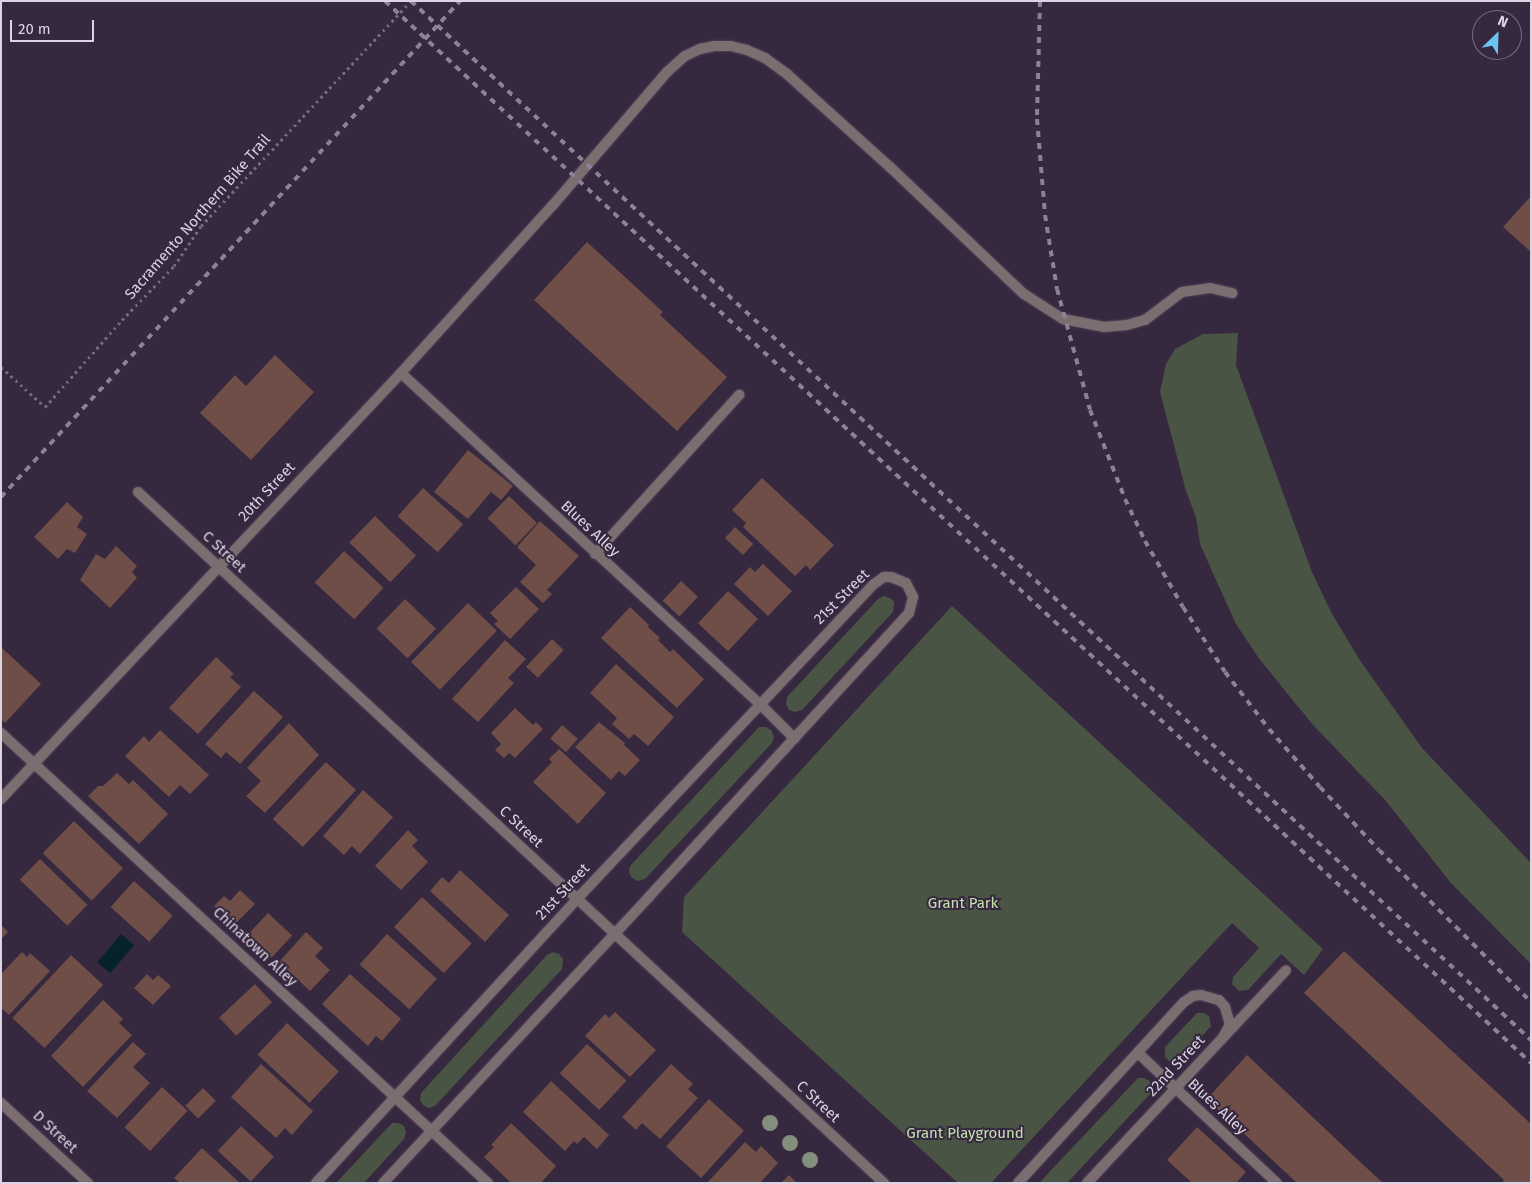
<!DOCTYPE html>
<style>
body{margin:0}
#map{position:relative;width:1532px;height:1184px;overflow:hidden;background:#36283f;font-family:"Fira Sans",sans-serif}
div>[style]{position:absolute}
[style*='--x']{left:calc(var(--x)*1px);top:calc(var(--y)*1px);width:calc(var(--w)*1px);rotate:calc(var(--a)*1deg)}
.green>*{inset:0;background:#4a5444}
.water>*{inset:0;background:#052328;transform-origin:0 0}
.building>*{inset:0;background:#6e4e47;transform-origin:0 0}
.path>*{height:3px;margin-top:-1.5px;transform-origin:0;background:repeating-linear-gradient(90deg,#776b7f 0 2.5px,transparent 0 6.5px)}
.roads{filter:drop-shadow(0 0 1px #514459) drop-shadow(0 0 1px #514459)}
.lane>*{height:10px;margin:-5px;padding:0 5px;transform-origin:5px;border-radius:5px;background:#7c6d70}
.street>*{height:10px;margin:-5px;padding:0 5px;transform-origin:5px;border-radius:5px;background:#7c6d70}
.rail>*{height:4px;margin-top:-2px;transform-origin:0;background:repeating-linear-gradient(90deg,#8d8295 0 6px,transparent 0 12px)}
.trees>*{width:16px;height:16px;margin:-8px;border-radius:50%;background:#838e7c}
span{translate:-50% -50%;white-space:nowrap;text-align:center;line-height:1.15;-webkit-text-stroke:4px #36283f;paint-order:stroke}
.street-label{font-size:15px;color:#dcd4e2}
.park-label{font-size:15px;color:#c2e1ae}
.frame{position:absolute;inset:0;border:2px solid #dcd4e2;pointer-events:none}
.north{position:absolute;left:1472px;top:10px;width:50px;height:50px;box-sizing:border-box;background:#36283f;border:1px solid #786d80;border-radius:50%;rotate:24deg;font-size:14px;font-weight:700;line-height:20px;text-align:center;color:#dcd4e2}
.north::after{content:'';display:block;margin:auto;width:18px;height:22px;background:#6ac3f1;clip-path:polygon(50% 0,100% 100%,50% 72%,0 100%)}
.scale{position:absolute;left:10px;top:20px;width:84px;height:22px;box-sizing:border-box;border:2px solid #dcd4e2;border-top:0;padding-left:6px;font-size:15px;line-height:18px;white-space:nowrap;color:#dcd4e2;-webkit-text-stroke:4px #36283f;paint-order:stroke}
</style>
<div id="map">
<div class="green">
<div style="clip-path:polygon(1238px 333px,1236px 365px,1312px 572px,1331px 612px,1359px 659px,1422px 748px,1531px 863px,1531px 964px,1451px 883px,1386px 801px,1314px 726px,1286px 692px,1258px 657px,1236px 624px,1220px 589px,1200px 544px,1196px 517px,1186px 491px,1160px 392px,1166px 364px,1175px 349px,1203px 334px)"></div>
<div style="clip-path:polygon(884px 596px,890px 598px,894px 602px,893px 612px,802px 710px,795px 712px,789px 710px,786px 704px,787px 697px,878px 599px)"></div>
<div style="clip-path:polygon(952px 606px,1323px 949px,1304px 975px,1281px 954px,1248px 990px,1239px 991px,1232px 984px,1233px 977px,1259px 948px,1232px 923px,991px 1183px,958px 1183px,682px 932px,684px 897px)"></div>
<div style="clip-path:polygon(759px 727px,766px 727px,771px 730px,774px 737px,772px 743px,645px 879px,638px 881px,632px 878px,629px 872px,630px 866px)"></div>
<div style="clip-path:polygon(553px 952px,559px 954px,563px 959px,562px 969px,435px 1106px,429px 1108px,423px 1105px,420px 1100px,421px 1093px,547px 955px)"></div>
<div style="clip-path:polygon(1197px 1013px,1204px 1013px,1209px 1016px,1211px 1026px,1180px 1060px,1170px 1062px,1165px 1057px,1165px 1047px)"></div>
<div style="clip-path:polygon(1138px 1078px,1144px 1078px,1150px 1081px,1152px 1087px,1151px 1093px,1067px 1183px,1039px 1183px)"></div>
<div style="clip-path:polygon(392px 1123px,398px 1123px,404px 1126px,406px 1133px,404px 1139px,364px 1183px,336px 1183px)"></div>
</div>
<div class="water">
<div style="left:121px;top:934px;width:17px;height:37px;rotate:40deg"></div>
</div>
<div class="building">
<div style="clip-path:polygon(1531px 196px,1531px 252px,1503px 227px)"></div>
<div style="clip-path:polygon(587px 242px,663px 312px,660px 315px,727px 377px,677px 431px,534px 300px)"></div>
<div style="clip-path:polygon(275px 355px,314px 392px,251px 460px,200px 413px,235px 375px,246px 386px)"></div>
<div style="clip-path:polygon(468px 450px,513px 486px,501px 500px,491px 492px,468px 519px,434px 492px)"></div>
<div style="clip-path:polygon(762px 478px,834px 545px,810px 570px,806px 565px,795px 576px,743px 527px,746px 523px,732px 510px)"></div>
<div style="left:423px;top:488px;width:54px;height:38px;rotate:42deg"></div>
<div style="left:509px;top:496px;width:39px;height:31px;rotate:44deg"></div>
<div style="clip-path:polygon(67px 502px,83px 517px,77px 527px,87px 534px,75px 553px,67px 549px,58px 559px,34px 537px)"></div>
<div style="left:375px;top:516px;width:57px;height:37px;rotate:44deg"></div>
<div style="clip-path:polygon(540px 521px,579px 556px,547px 590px,552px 594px,543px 603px,520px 582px,536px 565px,517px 547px)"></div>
<div style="left:735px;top:527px;width:25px;height:15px;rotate:43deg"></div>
<div style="clip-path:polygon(116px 546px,137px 566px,132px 572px,137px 578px,110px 608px,80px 580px,96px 554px,105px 559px)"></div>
<div style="left:344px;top:551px;width:54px;height:43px;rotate:43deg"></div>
<div style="clip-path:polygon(763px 564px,792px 591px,768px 616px,734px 584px,750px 567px,755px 572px)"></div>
<div style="left:681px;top:581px;width:23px;height:27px;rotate:43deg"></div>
<div style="clip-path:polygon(516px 587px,539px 609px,510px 639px,494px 624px,498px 621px,490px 613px)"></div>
<div style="left:728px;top:591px;width:41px;height:44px;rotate:43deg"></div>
<div style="left:405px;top:599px;width:43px;height:41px;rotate:44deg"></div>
<div style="left:468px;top:603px;width:40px;height:82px;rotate:44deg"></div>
<div style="clip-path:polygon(630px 607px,649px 625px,648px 627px,660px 638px,658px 640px,670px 652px,673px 649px,704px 679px,677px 708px,601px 638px)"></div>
<div style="left:552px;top:639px;width:16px;height:38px;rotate:43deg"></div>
<div style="clip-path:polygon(505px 640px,526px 659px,508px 678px,514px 683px,478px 722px,452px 699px)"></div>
<div style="clip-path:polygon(1px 647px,41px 684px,5px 723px,1px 719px)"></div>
<div style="clip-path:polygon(216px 657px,234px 674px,230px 677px,241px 687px,198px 734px,169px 708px)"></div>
<div style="clip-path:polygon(616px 664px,674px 717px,648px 746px,634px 734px,629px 739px,612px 724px,617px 718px,590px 693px)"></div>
<div style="clip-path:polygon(254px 691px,283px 717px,240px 764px,226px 752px,221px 758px,205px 744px)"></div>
<div style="clip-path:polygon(515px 708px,533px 725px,536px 722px,543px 729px,515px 758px,509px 753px,504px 758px,495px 750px,501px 744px,491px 733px)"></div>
<div style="clip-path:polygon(599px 722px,625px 743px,624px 745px,640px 760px,625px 776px,619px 771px,611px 780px,575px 747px)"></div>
<div style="clip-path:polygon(289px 723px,319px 755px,265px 813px,246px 796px,261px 781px,247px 768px)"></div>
<div style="left:562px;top:725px;width:21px;height:18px;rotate:41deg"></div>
<div style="clip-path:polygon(160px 730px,209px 775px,190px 794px,180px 785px,169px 797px,125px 756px,144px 736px,149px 742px)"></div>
<div style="clip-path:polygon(559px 749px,606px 793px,578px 824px,533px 782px,552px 762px,549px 759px)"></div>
<div style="left:326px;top:762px;width:41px;height:78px;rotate:43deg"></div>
<div style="clip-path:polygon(117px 773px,129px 784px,133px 780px,168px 814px,139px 844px,88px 796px,98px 786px,103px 786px)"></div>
<div style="clip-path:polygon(363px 790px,393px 817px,360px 854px,352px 846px,344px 855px,323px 836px)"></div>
<div style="left:74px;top:821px;width:68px;height:45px;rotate:44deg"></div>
<div style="clip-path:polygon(408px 830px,418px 840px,412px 846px,428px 862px,401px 890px,375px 866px)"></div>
<div style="left:40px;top:859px;width:66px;height:29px;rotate:44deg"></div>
<div style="clip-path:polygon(460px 870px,509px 915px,485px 942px,430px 891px,442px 877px,449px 883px)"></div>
<div style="left:134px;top:881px;width:52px;height:35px;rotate:42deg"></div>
<div style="clip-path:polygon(240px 890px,255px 904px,234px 925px,214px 906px,224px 896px,230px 901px)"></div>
<div style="left:422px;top:897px;width:68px;height:41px;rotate:43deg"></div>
<div style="left:268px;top:913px;width:33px;height:30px;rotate:43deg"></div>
<div style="clip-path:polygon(1px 925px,8px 932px,1px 939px)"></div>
<div style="clip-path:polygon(306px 932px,323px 948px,315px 956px,330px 970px,310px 991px,279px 962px)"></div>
<div style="left:387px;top:934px;width:67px;height:41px;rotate:42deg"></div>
<div style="clip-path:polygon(1344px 951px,1531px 1124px,1531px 1183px,1502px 1183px,1504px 1180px,1304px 993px)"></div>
<div style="clip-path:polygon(22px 952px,27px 957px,30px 953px,50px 971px,9px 1015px,1px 1008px,1px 974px)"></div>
<div style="left:71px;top:955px;width:44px;height:86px;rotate:43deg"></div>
<div style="clip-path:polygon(147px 974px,153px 980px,158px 975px,171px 986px,153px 1005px,134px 988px)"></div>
<div style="clip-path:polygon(350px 974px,401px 1019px,382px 1041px,376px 1036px,368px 1046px,322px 1004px)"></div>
<div style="left:255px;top:984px;width:25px;height:49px;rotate:47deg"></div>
<div style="clip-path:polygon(103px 1000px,123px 1019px,119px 1023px,132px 1035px,83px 1087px,51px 1056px)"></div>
<div style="clip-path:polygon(615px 1012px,656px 1050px,630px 1077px,585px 1036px,605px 1014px,609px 1018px)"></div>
<div style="left:287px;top:1023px;width:71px;height:43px;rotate:43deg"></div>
<div style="clip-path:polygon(133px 1042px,146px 1054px,133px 1067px,150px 1083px,117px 1118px,87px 1091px)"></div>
<div style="left:587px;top:1044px;width:54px;height:40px;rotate:43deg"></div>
<div style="clip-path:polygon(1247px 1055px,1357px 1159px,1383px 1183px,1297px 1183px,1207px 1099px)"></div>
<div style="clip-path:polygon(261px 1064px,313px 1111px,292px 1135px,285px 1128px,276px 1138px,231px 1097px)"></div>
<div style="clip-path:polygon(671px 1064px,693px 1084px,688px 1089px,698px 1098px,660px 1139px,642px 1123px,636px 1130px,622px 1117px)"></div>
<div style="clip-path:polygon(551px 1081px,609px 1135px,597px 1149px,584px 1137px,577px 1144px,574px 1141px,565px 1151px,523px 1112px)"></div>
<div style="left:162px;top:1087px;width:35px;height:55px;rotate:43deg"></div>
<div style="left:203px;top:1088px;width:18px;height:25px;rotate:45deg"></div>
<div style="left:709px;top:1099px;width:47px;height:64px;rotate:42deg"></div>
<div style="clip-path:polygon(511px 1123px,556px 1166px,541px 1183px,511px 1183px,484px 1157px,494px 1147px,491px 1145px)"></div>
<div style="left:241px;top:1126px;width:45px;height:34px;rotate:43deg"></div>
<div style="clip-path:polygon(1197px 1127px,1246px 1172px,1236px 1183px,1192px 1183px,1167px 1160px)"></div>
<div style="clip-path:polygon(745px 1142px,756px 1152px,761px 1146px,778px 1163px,760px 1183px,707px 1183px)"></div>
<div style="clip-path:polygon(202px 1148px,240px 1183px,180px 1183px,174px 1178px)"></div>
<div style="clip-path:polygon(789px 1175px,797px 1183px,781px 1183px)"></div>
</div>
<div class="path">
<div style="--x:1;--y:367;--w:59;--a:42.3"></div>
<div style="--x:45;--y:407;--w:116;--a:-48.5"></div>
<div style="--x:122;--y:320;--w:75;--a:-46.1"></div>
<div style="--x:174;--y:266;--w:48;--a:-56"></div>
<div style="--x:201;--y:226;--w:308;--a:-47"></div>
</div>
<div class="roads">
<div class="lane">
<div style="--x:401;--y:373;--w:488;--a:42.7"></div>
<div style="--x:595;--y:554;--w:215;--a:-47.8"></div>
<div style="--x:1;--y:733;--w:663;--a:42.74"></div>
<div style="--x:1138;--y:1053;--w:190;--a:43.1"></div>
</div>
<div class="street">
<div style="--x:138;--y:492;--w:1017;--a:42.81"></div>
<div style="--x:760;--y:704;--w:49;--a:45"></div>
<div style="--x:1;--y:799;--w:584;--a:-46.8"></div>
<div style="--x:401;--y:373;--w:227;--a:-47.9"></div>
<div style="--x:553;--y:205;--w:175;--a:-49.4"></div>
<div style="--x:667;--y:72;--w:24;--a:-42"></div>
<div style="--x:685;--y:56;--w:17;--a:-25"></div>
<div style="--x:700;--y:49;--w:14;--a:-12"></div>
<div style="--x:714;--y:46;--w:17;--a:0"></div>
<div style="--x:731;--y:46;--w:16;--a:14"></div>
<div style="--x:747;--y:50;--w:20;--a:24"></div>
<div style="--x:765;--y:58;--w:27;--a:36"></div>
<div style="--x:787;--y:74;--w:139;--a:42.1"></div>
<div style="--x:890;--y:167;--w:185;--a:43.5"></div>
<div style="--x:1024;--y:294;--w:46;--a:32.7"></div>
<div style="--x:1063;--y:319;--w:42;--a:11"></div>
<div style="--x:1104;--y:327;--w:23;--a:-5"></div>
<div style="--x:1127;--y:325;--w:19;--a:-16"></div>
<div style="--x:1145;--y:320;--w:46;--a:-37.1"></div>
<div style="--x:1182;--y:292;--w:28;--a:-8"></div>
<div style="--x:1210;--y:288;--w:23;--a:13"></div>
<div style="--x:1;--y:1103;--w:118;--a:42.6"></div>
<div style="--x:316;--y:1183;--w:386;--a:-47.4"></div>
<div style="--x:577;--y:899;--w:433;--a:-46.7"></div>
<div style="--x:874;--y:584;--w:12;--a:-35"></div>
<div style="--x:884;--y:577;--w:7;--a:0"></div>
<div style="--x:891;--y:577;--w:16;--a:22"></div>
<div style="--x:906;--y:583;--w:16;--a:63"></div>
<div style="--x:913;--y:597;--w:16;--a:104"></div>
<div style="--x:909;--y:613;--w:386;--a:132.5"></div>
<div style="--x:648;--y:898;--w:389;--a:132.9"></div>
<div style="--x:1018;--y:1183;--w:246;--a:-47.5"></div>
<div style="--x:1184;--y:1002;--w:11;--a:-34"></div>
<div style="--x:1193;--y:996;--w:8;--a:-7"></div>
<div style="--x:1201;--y:995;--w:19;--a:16"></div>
<div style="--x:1219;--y:1000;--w:9;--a:49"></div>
<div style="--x:1225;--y:1007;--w:18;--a:74"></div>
<div style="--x:1230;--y:1024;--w:17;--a:118"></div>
<div style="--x:1087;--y:1183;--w:291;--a:-46.9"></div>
</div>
</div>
<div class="rail">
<div style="--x:385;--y:1;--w:1562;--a:42.82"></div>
<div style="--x:411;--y:1;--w:1528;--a:42.85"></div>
<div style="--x:1040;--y:1;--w:118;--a:91.5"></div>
<div style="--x:1037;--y:119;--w:96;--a:85.2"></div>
<div style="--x:1045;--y:215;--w:75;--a:80.8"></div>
<div style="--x:1057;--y:289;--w:125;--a:74.7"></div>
<div style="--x:1090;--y:410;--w:96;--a:68.5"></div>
<div style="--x:1125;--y:499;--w:47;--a:64.5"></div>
<div style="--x:1145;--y:541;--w:76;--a:60.1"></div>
<div style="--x:1183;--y:607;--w:77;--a:57.1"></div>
<div style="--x:1225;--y:672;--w:72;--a:52.3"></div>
<div style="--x:1269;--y:729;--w:77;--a:48.7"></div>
<div style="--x:1320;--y:787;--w:86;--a:46.9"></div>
<div style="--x:1379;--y:850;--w:215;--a:45"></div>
<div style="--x:1;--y:497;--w:676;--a:-47.22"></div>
</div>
<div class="trees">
<div style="left:770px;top:1123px"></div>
<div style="left:790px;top:1143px"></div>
<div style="left:810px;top:1160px"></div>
</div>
<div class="street-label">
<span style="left:198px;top:217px;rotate:-49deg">Sacramento Northern Bike Trail</span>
<span style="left:267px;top:492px;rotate:-47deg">20th Street</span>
<span style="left:590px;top:529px;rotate:43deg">Blues Alley</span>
<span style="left:224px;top:552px;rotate:43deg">C Street</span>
<span style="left:842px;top:597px;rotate:-45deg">21st Street</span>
<span style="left:521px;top:827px;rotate:43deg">C Street</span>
<span style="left:563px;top:892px;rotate:-47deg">21st Street</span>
<span style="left:255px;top:947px;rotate:43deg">Chinatown Alley</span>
<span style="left:1176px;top:1066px;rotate:-47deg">22nd Street</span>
<span style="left:818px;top:1102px;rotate:43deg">C Street</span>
<span style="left:1217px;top:1107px;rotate:43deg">Blues Alley</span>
<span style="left:55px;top:1132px;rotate:43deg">D Street</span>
</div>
<div class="park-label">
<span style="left:963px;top:904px">Grant Park</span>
<span style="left:965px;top:1134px">Grant Playground</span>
</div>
<div class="frame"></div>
<div class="north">N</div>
<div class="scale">20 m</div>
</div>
